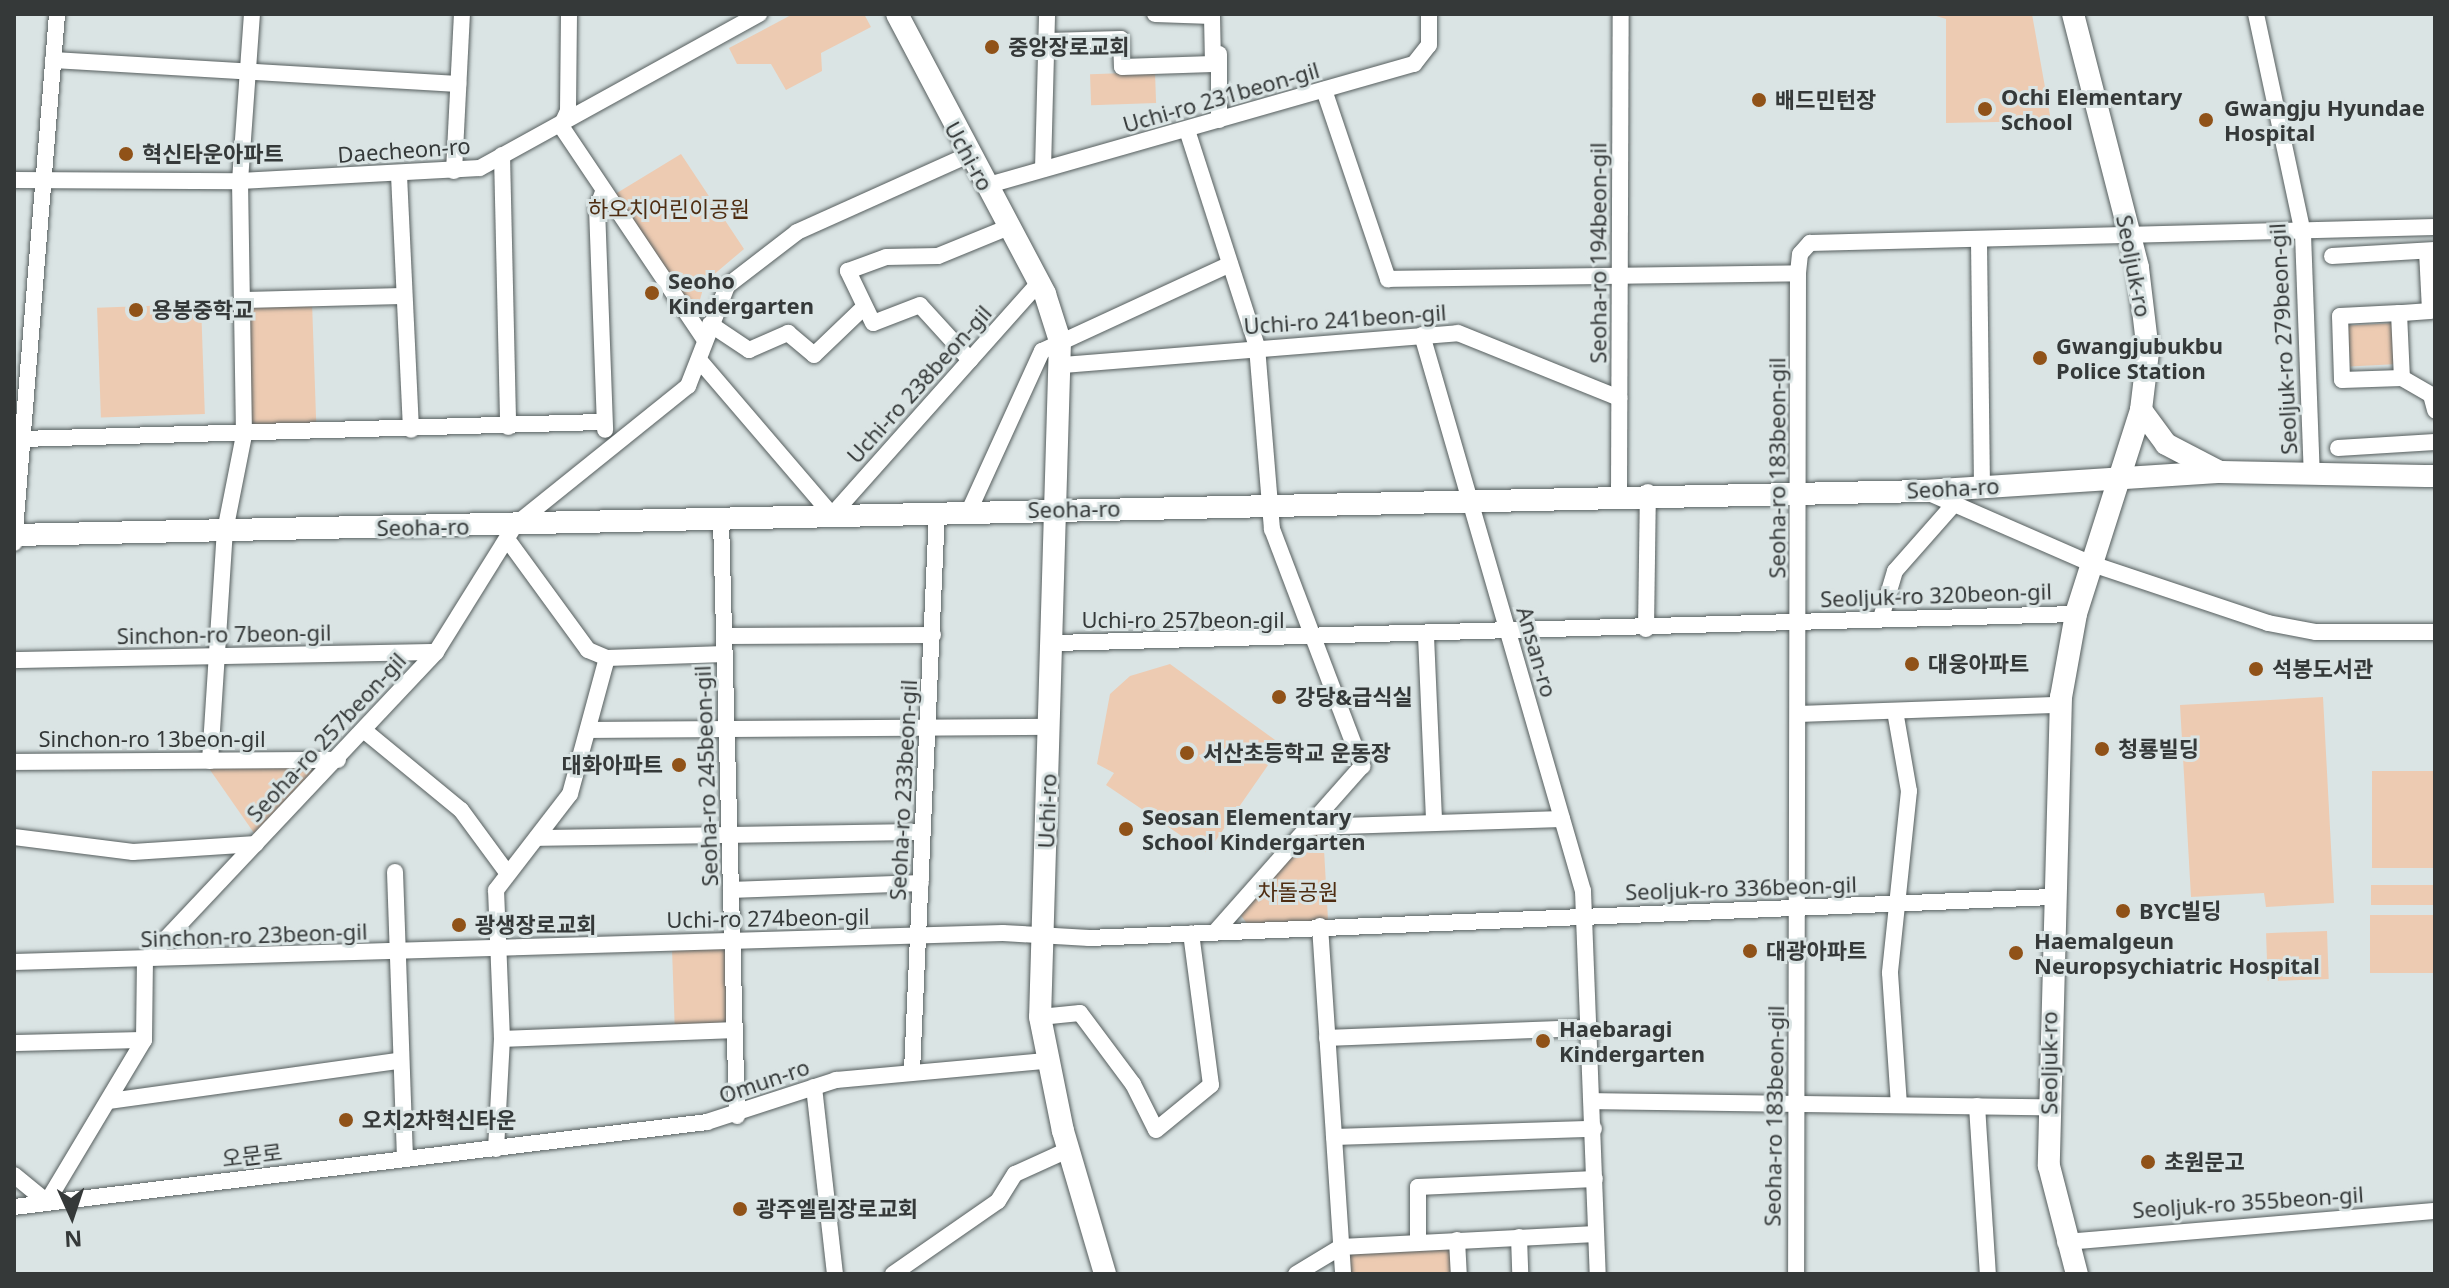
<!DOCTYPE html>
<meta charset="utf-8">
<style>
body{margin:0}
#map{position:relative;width:2449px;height:1288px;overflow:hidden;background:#dae4e4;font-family:"Noto Sans","Noto Sans KR",sans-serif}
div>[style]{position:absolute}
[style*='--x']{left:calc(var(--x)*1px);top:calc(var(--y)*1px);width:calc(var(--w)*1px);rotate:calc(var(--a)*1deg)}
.green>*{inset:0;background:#edcbb2;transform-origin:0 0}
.roads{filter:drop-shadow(0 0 2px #565e5e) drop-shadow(0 0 2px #565e5e)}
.minor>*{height:16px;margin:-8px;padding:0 8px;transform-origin:8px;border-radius:8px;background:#fff}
.major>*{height:22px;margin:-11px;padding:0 11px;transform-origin:11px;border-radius:11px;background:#fff}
.dots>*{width:22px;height:22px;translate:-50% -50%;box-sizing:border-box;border:4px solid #dae4e4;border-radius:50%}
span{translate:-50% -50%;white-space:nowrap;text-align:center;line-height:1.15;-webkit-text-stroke:6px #dae4e4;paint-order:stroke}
.poi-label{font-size:22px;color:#353939;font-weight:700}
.left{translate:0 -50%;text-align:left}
.right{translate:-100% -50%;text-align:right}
.street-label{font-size:22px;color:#353939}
.park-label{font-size:22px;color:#4e2d12}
.frame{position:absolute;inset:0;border:16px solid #353939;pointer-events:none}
.north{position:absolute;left:32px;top:1176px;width:80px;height:80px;-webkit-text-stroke:6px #dae4e4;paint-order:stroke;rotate:177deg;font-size:22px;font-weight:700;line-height:32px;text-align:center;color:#353939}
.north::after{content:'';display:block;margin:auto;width:28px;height:36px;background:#353939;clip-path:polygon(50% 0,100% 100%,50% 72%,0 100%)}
</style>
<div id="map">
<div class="green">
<div style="clip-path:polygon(793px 14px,864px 14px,871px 27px,821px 53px,822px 71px,786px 90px,771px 64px,737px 64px,729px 48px)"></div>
<div style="clip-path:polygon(1930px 14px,2032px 14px,2051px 121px,1946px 123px,1946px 19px)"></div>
<div style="left:1155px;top:72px;width:31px;height:65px;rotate:88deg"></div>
<div style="clip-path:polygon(681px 154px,744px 249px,705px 282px,695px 317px,612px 196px)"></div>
<div style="left:312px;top:302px;width:125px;height:65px;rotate:88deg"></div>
<div style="left:201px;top:304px;width:110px;height:104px;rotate:88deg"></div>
<div style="left:2396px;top:323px;width:41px;height:48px;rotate:87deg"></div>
<div style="clip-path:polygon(1170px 664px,1282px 745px,1207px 853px,1106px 785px,1114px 773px,1097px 764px,1110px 694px,1130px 676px)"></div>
<div style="clip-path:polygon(2323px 697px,2334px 903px,2266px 907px,2264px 893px,2191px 897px,2180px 705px)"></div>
<div style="clip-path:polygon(325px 765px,254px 833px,208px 767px)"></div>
<div style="left:2435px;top:771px;width:97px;height:63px;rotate:90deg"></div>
<div style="clip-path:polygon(1323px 832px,1328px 920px,1248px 925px,1240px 914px,1310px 834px)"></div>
<div style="left:2435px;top:885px;width:20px;height:64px;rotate:90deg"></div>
<div style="left:2435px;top:915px;width:58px;height:65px;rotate:90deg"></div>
<div style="left:2327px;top:931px;width:48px;height:61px;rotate:88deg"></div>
<div style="left:725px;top:948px;width:75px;height:53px;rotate:88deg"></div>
<div style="clip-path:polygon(1454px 1247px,1455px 1274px,1349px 1274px,1348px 1252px)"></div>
</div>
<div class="roads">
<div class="minor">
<div style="--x:569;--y:14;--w:97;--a:90.6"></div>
<div style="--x:568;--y:111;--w:17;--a:115"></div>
<div style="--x:561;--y:126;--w:258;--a:56.1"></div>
<div style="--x:2256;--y:14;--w:225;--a:77.9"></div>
<div style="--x:2303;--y:234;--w:240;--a:87.9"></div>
<div style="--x:1048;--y:41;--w:73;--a:-1.6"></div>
<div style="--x:1121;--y:39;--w:28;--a:88"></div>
<div style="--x:1122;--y:67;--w:91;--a:-1.9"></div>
<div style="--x:1213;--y:64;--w:48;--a:-91.2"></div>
<div style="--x:1212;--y:16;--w:57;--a:-178"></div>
<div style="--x:53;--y:60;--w:406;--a:3.4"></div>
<div style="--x:1324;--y:90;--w:200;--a:71.3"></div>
<div style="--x:1388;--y:279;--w:410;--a:-0.8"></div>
<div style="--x:1798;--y:273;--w:1001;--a:90.11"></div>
<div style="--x:1219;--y:120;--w:66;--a:-90"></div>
<div style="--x:1187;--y:130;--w:228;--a:72.1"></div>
<div style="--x:1257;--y:347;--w:183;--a:85.3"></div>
<div style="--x:1272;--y:529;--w:254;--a:69.2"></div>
<div style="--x:1362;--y:766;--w:220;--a:131.5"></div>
<div style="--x:502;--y:155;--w:272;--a:88.7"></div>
<div style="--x:1043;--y:169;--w:155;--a:-88.5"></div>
<div style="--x:454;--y:171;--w:157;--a:-87.1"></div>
<div style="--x:399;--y:175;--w:255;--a:87.3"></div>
<div style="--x:14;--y:180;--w:226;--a:0.3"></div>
<div style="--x:240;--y:181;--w:240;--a:-3.1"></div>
<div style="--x:480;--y:168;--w:319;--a:-28.9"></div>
<div style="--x:985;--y:186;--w:446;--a:-15.9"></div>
<div style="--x:1414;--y:64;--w:24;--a:-52"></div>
<div style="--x:1429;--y:45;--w:31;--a:-90"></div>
<div style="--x:603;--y:192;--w:17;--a:111"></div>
<div style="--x:597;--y:208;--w:222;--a:87.9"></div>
<div style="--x:1979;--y:242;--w:245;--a:89.3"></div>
<div style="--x:2427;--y:251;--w:60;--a:87.1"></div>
<div style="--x:2430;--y:311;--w:31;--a:176"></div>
<div style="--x:2399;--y:313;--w:65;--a:87.4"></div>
<div style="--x:2402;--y:378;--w:34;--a:30"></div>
<div style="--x:2431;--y:395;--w:16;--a:75"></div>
<div style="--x:2332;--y:256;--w:103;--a:-3.3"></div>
<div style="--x:1798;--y:273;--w:19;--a:-84"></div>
<div style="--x:1800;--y:254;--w:15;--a:-48"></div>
<div style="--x:1810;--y:243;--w:625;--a:-1.47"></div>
<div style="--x:243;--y:300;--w:161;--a:-1.4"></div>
<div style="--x:2399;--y:313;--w:59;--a:177.1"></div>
<div style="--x:2340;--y:316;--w:64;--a:88.2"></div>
<div style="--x:2342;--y:380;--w:60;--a:-1.9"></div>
<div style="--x:710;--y:324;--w:47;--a:33.7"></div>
<div style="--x:749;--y:350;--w:43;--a:-23.6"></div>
<div style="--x:788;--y:333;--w:34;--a:40"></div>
<div style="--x:814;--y:355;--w:68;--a:-43.8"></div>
<div style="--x:1422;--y:335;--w:579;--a:73.85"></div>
<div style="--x:1583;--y:891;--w:383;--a:87.8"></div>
<div style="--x:970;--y:360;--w:74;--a:-132.3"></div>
<div style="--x:920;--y:305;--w:50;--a:159"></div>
<div style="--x:873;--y:323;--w:58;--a:-115.7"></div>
<div style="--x:848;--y:271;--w:40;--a:-20.2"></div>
<div style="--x:886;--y:257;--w:52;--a:-1.1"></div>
<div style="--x:938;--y:256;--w:77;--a:-22.2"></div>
<div style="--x:700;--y:361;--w:203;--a:49.4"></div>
<div style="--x:832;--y:515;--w:311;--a:-48.3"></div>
<div style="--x:1063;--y:365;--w:396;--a:-4.6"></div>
<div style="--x:1458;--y:333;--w:174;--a:22"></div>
<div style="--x:21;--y:439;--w:581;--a:-1.68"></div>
<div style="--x:2338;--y:448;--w:97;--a:-3.5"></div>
<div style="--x:1927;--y:492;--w:180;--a:23.6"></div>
<div style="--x:2092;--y:564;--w:186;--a:18.5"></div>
<div style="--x:2268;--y:623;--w:49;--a:10.6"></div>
<div style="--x:2316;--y:632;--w:119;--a:0"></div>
<div style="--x:1619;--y:493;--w:479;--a:-89.8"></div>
<div style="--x:969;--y:511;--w:176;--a:-65.5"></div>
<div style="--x:1042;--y:351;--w:207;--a:-24.8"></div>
<div style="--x:721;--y:520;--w:596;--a:88.46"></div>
<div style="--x:14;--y:543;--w:531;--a:-85.35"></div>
<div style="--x:1881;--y:618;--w:49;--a:-73.4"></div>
<div style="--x:1895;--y:571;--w:89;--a:-48.6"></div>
<div style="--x:1646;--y:629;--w:137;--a:-89.2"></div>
<div style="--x:724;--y:636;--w:209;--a:-0.3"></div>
<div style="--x:1426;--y:636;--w:186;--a:87.5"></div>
<div style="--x:1056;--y:643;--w:1020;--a:-1.63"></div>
<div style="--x:607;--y:658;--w:118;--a:-1.9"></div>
<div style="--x:14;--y:660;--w:422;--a:-1.1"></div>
<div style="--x:1895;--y:711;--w:81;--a:80.1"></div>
<div style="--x:1909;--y:791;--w:183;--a:96"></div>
<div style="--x:1890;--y:973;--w:132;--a:86.1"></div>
<div style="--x:1799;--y:714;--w:261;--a:-2"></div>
<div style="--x:591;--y:730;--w:460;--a:-0.4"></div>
<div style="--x:366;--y:732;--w:123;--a:39.4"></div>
<div style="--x:461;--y:810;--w:74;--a:53.7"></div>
<div style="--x:210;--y:761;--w:230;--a:-86.3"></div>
<div style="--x:225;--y:531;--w:98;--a:-78.8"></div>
<div style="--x:244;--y:435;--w:254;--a:-90.9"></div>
<div style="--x:240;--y:181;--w:167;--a:-85.9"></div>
<div style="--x:14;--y:762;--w:324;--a:-0.4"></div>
<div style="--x:1310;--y:827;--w:252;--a:-1.8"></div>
<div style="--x:14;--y:837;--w:120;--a:7.2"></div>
<div style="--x:133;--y:852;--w:123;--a:-3.7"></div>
<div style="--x:537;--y:838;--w:386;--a:-0.9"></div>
<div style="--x:395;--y:872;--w:287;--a:88"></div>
<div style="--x:731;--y:890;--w:190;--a:-2.1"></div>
<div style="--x:1320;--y:926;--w:349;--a:86.2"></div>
<div style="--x:14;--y:962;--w:989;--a:-1.68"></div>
<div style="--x:1003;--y:933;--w:86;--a:3.3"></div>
<div style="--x:1089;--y:938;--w:964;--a:-2.44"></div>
<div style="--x:1040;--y:1017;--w:40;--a:-5.7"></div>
<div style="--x:1080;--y:1013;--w:89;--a:53.3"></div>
<div style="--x:1133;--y:1084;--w:51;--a:63.4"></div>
<div style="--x:1156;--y:1130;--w:71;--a:-39.3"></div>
<div style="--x:1211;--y:1085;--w:153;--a:-97.5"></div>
<div style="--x:1327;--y:1038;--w:263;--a:-2.2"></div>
<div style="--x:502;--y:1039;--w:233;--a:-2.2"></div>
<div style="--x:14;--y:1043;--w:130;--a:-1.3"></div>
<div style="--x:912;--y:1071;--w:560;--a:-87.44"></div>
<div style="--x:814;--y:1087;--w:188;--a:83.6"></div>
<div style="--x:109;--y:1101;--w:292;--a:-7.9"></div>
<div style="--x:1592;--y:1101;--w:457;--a:0.8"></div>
<div style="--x:1977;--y:1106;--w:168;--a:86.3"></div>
<div style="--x:1334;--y:1137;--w:260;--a:-1.8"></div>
<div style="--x:496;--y:1149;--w:110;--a:-86.9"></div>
<div style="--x:502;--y:1039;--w:149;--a:-92.3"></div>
<div style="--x:496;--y:890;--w:121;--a:-52.4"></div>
<div style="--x:570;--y:794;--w:141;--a:-74.8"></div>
<div style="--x:607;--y:658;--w:21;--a:-157"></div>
<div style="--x:588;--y:650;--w:132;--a:-126.1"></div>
<div style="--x:14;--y:1175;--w:43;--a:39.3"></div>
<div style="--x:47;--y:1202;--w:189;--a:-59.1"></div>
<div style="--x:144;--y:1040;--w:79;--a:-89.3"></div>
<div style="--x:145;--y:961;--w:424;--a:-46.7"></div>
<div style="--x:436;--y:652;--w:150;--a:-58.1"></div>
<div style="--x:515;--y:525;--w:222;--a:-38.8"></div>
<div style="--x:688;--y:386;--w:107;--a:-68.7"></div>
<div style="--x:727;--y:286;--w:88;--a:-37.6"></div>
<div style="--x:797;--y:232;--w:188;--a:-24.2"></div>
<div style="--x:14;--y:1207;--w:698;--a:-6.99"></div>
<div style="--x:707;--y:1122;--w:136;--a:-18"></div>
<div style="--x:836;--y:1080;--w:211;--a:-5.2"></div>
<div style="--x:1519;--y:1237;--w:37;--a:88"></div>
<div style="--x:1457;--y:1240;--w:34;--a:87"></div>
<div style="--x:1418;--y:1242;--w:55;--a:-90"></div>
<div style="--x:1418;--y:1187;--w:177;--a:-2.6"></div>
<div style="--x:2065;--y:1242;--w:371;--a:-4.8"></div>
<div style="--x:893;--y:1274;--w:128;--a:-34.8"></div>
<div style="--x:998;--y:1201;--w:32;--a:-58"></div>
<div style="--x:1015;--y:1174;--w:58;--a:-24.4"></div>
<div style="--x:1296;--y:1274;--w:52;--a:-31"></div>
<div style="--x:1341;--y:1247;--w:255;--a:-2.9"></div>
</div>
<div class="major">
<div style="--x:897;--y:14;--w:317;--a:62.1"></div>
<div style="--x:1045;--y:294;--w:49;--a:72.3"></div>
<div style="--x:1060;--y:341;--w:676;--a:91.69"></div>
<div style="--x:1040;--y:1017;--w:116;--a:78.6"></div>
<div style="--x:1063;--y:1131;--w:149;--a:73.6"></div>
<div style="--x:2073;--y:14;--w:262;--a:75.6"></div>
<div style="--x:2138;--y:268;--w:85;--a:83.2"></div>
<div style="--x:2148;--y:352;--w:58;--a:96.9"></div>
<div style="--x:2141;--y:410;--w:214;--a:107.7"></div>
<div style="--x:2076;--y:614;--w:84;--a:100.2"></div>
<div style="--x:2061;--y:697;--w:469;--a:91.5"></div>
<div style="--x:2049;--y:1166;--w:112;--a:75.5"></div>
<div style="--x:2141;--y:410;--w:42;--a:53.7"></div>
<div style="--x:2166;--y:444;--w:56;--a:27.5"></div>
<div style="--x:14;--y:535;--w:1912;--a:-1.32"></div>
<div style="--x:1925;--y:491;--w:297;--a:-3.7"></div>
<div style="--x:2221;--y:472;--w:214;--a:1.1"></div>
</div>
</div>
<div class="dots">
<div style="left:992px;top:47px;background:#905218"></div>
<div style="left:1759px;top:100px;background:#905218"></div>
<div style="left:1985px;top:109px;background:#905218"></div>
<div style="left:2206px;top:120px;background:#905218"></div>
<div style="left:126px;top:154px;background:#905218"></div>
<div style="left:652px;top:293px;background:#905218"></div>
<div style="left:136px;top:310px;background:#905218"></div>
<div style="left:2040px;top:358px;background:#905218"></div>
<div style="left:1912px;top:664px;background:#905218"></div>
<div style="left:2256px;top:669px;background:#905218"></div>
<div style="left:1279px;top:697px;background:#905218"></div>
<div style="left:2102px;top:749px;background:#905218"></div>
<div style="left:1187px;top:753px;background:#905218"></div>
<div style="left:679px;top:765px;background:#905218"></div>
<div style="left:1126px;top:829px;background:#905218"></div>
<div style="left:2123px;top:911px;background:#905218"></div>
<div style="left:459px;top:925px;background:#905218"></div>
<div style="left:1750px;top:951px;background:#905218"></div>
<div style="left:2016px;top:953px;background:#905218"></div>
<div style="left:1543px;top:1041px;background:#905218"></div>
<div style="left:346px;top:1120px;background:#905218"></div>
<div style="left:2148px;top:1162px;background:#905218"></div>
<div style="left:740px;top:1209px;background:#905218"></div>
</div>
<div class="poi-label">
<span class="left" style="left:1008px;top:47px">중앙장로교회</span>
<span class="left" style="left:2001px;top:109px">Ochi Elementary<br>School</span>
<span class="left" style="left:1775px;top:100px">배드민턴장</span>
<span class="left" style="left:2224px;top:120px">Gwangju Hyundae<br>Hospital</span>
<span class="left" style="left:142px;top:154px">혁신타운아파트</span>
<span class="left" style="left:668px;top:293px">Seoho<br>Kindergarten</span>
<span class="left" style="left:152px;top:310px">용봉중학교</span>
<span class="left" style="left:2056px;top:358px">Gwangjubukbu<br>Police Station</span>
<span class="left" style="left:1928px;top:664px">대웅아파트</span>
<span class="left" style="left:2272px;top:669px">석봉도서관</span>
<span class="left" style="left:1295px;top:697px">강당&amp;급식실</span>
<span class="left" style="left:2118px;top:749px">청룡빌딩</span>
<span class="left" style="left:1203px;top:753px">서산초등학교 운동장</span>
<span class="right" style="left:663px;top:765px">대화아파트</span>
<span class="left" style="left:1142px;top:829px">Seosan Elementary<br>School Kindergarten</span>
<span class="left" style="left:2139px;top:911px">BYC빌딩</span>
<span class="left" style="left:475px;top:925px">광생장로교회</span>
<span class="left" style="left:2034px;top:953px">Haemalgeun<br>Neuropsychiatric Hospital</span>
<span class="left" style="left:1766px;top:951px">대광아파트</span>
<span class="left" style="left:1559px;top:1041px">Haebaragi<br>Kindergarten</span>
<span class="left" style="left:362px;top:1120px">오치2차혁신타운</span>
<span class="left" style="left:2164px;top:1162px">초원문고</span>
<span class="left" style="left:756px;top:1209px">광주엘림장로교회</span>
</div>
<div class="street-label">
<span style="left:1221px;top:97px;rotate:-16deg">Uchi-ro 231beon-gil</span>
<span style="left:404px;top:150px;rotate:-4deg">Daecheon-ro</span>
<span style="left:969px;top:156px;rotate:61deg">Uchi-ro</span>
<span style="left:1598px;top:253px;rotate:-90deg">Seoha-ro 194beon-gil</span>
<span style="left:2134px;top:266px;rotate:79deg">Seoljuk-ro</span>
<span style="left:1345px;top:319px;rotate:-4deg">Uchi-ro 241beon-gil</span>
<span style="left:2283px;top:339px;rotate:-93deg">Seoljuk-ro 279beon-gil</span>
<span style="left:919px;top:384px;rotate:-48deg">Uchi-ro 238beon-gil</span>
<span style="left:1777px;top:468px;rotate:-90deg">Seoha-ro 183beon-gil</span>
<span style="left:1953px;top:488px;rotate:-3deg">Seoha-ro</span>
<span style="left:1074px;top:509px;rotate:-1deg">Seoha-ro</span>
<span style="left:423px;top:527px;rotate:-1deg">Seoha-ro</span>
<span style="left:1936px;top:595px;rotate:-2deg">Seoljuk-ro 320beon-gil</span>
<span style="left:1183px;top:620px">Uchi-ro 257beon-gil</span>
<span style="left:224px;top:634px;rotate:-1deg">Sinchon-ro 7beon-gil</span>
<span style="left:1537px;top:652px;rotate:74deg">Ansan-ro</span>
<span style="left:326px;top:737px;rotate:-47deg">Seoha-ro 257beon-gil</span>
<span style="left:152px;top:739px">Sinchon-ro 13beon-gil</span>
<span style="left:706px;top:776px;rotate:-92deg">Seoha-ro 245beon-gil</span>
<span style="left:903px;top:790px;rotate:-87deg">Seoha-ro 233beon-gil</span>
<span style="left:1047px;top:811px;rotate:-88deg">Uchi-ro</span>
<span style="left:1741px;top:888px;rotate:-2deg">Seoljuk-ro 336beon-gil</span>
<span style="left:768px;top:918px;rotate:-1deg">Uchi-ro 274beon-gil</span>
<span style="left:254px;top:935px;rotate:-2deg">Sinchon-ro 23beon-gil</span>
<span style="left:2049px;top:1063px;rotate:-90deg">Seoljuk-ro</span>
<span style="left:764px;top:1081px;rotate:-19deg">Omun-ro</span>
<span style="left:1774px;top:1116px;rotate:-89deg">Seoha-ro 183beon-gil</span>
<span style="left:252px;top:1155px;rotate:-7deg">오문로</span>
<span style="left:2248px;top:1202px;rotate:-4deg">Seoljuk-ro 355beon-gil</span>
</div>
<div class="park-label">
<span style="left:669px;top:209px">하오치어린이공원</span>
<span style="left:1298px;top:892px">차돌공원</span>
</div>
<div class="frame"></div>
<div class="north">N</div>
</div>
